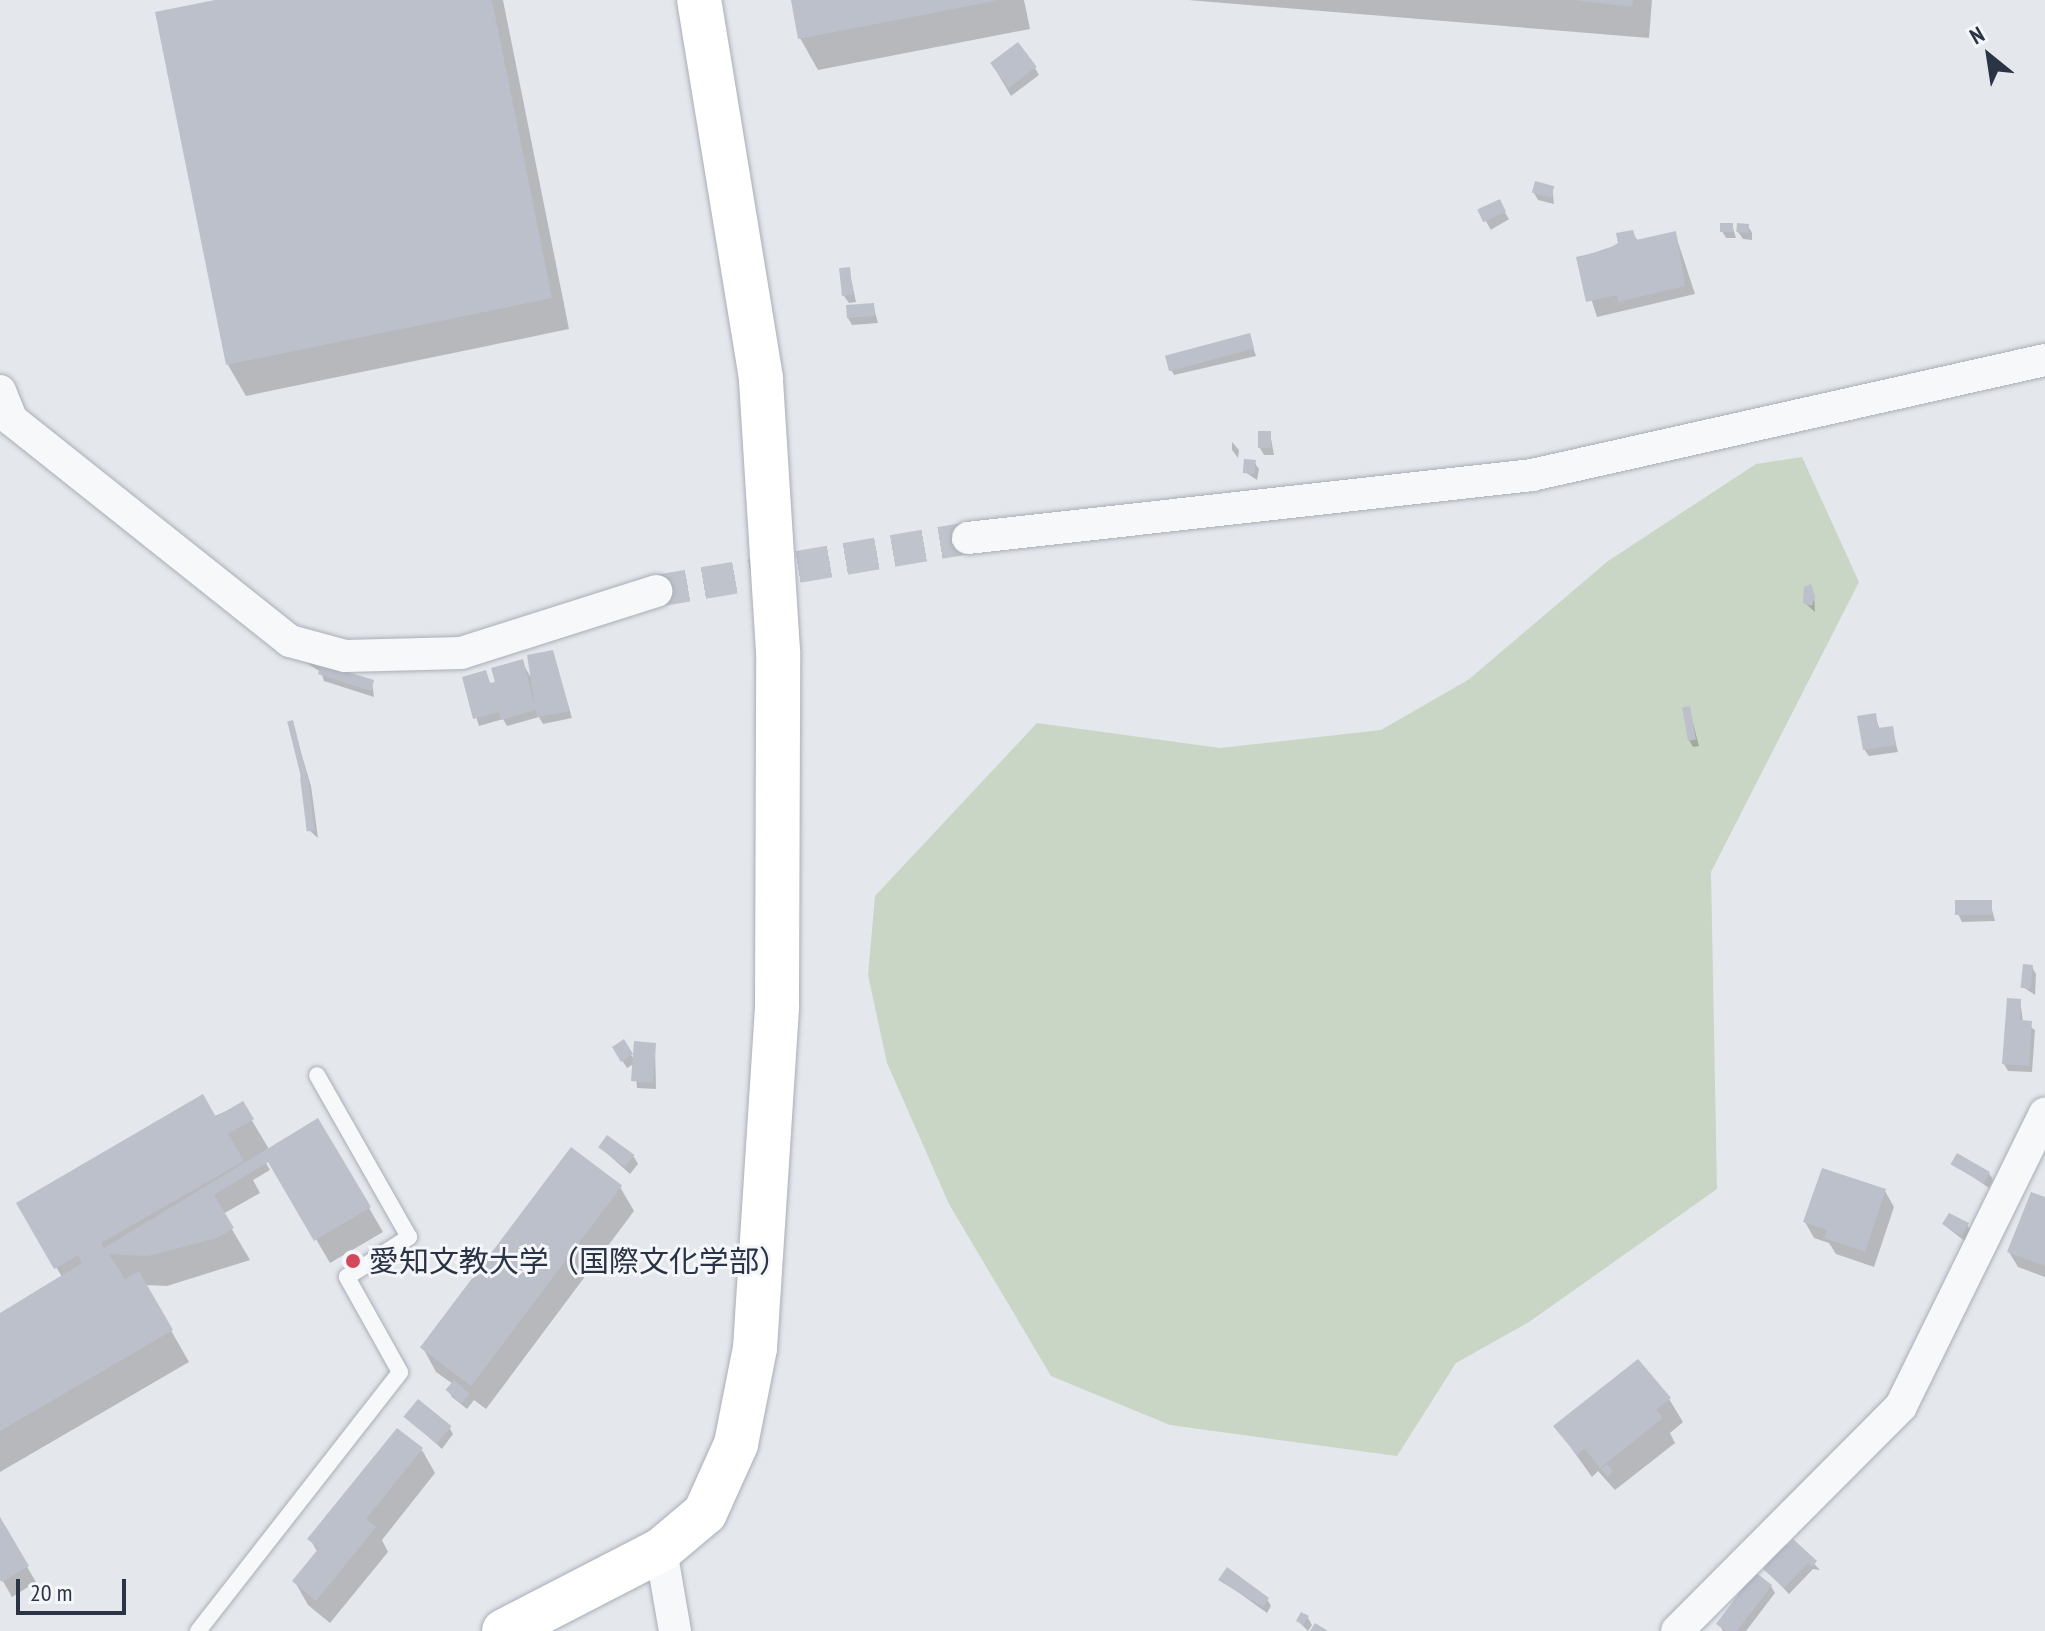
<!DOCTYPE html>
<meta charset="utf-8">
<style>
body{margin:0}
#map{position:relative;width:2045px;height:1631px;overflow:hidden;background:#e4e7ec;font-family:"PT Sans Narrow","Noto Sans JP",sans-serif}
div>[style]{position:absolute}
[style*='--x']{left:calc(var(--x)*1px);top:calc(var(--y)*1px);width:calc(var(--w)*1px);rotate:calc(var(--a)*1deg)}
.green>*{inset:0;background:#c9d6c5}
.shadow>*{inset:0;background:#0003;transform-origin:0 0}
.building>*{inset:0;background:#bbc0ca;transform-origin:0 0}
.street-tunnel>*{height:32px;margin-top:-16px;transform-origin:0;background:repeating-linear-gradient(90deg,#bfc3cb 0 32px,transparent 0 48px)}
.roads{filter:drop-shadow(0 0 2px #a9aeb7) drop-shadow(0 0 2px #a9aeb7)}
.lane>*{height:16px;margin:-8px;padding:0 8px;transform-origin:8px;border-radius:8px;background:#f7f8fa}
.street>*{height:32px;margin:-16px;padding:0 16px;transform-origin:16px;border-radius:16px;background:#f7f8fa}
.secondary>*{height:44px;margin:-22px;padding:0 22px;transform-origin:22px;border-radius:22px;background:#fff}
.dots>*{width:22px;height:22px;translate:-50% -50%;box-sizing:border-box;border:4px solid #f4f6f9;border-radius:50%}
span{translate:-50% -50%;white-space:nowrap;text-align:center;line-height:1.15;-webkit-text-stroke:6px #f4f6f9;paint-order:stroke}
.poi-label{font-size:30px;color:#2b3445}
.left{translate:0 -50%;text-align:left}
.north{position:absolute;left:1949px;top:16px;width:80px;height:80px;-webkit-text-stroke:6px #f4f6f9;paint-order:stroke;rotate:330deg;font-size:22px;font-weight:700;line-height:32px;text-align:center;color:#2b3445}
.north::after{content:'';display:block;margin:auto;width:28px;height:36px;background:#2b3445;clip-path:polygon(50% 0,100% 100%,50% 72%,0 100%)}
.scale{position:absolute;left:16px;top:1579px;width:110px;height:36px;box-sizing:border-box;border:4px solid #2b3445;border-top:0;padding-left:10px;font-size:24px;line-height:28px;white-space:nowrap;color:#2b3445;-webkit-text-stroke:6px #f4f6f9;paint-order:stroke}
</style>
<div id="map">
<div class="green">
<div style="clip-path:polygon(1802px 457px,1859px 582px,1711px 872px,1717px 1189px,1529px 1322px,1456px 1363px,1397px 1456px,1170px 1425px,1051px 1376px,949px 1204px,887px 1063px,868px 975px,875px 896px,1037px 723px,1220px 748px,1381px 730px,1468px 680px,1608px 561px,1756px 464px)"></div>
</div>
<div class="shadow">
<div style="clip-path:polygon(225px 0,503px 0,569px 329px,246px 396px,228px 365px)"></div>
<div style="clip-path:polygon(793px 0,1024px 0,1030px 29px,818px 70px,800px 38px)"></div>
<div style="clip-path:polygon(1188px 0,1652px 0,1649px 38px)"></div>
<div style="clip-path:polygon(992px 64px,1035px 68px,1039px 75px,1011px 96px)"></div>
<div style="clip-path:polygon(1552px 187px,1554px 204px,1538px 200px,1534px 193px)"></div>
<div style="left:1499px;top:202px;width:20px;height:21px;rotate:60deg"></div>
<div style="clip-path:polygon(1732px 225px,1736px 238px,1726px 238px,1722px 231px)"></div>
<div style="clip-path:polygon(1748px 226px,1752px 233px,1752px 240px,1743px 239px,1738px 232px)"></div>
<div style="clip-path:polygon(1632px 232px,1638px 241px,1675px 233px,1695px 294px,1597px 317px,1578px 258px,1620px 244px)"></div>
<div style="clip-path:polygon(849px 269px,856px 302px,849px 303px,844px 296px)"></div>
<div style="clip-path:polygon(873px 305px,878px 323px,852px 325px,848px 318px)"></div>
<div style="clip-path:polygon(1249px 335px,1256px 356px,1174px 375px,1170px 368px)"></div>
<div style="clip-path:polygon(1270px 433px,1274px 455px,1264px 455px,1260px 448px)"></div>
<div style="clip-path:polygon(1232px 442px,1239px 450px,1238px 458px,1232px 450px)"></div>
<div style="clip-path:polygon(1254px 462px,1259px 469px,1257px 480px,1245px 472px)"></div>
<div style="clip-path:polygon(1810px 587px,1814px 594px,1815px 612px,1805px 603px)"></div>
<div style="clip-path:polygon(552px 652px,572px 718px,543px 724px,539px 717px,507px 726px,503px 719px,479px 726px,464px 679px,485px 672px,491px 685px,498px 684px,522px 662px,533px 681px)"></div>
<div style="clip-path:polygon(300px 659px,372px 682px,374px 697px,324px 681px,321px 672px)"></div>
<div style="clip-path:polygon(1689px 708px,1699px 746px,1693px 747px,1689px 740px)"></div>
<div style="clip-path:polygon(1875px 716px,1880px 730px,1892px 728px,1898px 752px,1869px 756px,1864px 749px)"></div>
<div style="clip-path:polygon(292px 723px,311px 786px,318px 838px,310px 831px)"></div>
<div style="clip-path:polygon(1990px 902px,1995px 921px,1962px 922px,1958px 914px)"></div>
<div style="clip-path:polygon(2032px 967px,2036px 974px,2035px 995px,2023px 987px)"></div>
<div style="clip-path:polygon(2020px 1000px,2023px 1022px,2035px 1030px,2032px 1072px,2008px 1071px,2004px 1064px)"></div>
<div style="clip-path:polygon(623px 1042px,635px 1061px,655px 1045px,656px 1089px,637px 1088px,635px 1063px,627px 1068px,614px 1048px)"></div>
<div style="clip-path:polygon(242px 1104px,269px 1149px,318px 1120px,383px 1232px,330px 1263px,266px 1154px,262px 1156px,270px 1170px,253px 1180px,260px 1193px,223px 1214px,250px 1260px,167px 1286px,145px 1285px,189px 1362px,0 1472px,0 1316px,62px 1277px,19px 1203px)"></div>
<div style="clip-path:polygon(600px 1147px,634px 1157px,638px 1164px,630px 1174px)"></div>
<div style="clip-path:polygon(1954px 1164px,1989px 1173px,1993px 1180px,1989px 1188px)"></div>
<div style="clip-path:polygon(620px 1187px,634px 1211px,486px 1409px,474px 1400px,467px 1409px,452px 1397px,448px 1390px,453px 1384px,436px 1372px,423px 1348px)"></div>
<div style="clip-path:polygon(1885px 1191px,1894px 1207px,1874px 1267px,1836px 1254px,1829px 1243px,1814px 1238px,1805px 1222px)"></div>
<div style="clip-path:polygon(2045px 1199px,2045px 1277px,2018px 1267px,2009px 1252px)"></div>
<div style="clip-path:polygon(1944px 1225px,1967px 1225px,1972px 1232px,1966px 1242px)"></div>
<div style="clip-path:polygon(1669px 1399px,1683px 1422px,1670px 1433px,1675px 1443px,1615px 1490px,1598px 1471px,1592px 1477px,1556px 1427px)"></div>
<div style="clip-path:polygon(407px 1417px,449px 1427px,453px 1434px,442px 1449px)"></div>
<div style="clip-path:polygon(422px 1450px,435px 1473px,382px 1540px,388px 1552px,330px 1623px,308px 1605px,295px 1582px,318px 1553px,310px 1539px)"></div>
<div style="clip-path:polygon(0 1521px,36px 1582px,12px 1597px,0 1576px)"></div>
<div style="clip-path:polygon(1793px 1542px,1820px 1570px,1813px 1569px,1789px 1594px,1765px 1569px)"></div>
<div style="clip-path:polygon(1221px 1580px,1267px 1599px,1271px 1606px,1267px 1613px)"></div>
<div style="clip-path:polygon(1771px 1586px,1775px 1593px,1746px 1631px,1723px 1631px,1719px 1624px)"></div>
<div style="clip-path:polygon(1308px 1618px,1312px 1625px,1308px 1631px,1298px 1621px)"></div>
</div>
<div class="building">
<div style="clip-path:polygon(215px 0,492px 0,552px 298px,226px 365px,155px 12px)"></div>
<div style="clip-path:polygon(791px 0,994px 0,995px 1px,798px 39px)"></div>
<div style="clip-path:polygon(1574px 0,1633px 0,1632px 7px)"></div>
<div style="left:1018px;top:42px;width:31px;height:35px;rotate:53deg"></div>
<div style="left:1535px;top:181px;width:20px;height:12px;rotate:15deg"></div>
<div style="left:1500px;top:199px;width:14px;height:25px;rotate:65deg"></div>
<div style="left:1720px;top:223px;width:13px;height:9px"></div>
<div style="left:1737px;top:223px;width:12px;height:9px;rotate:5deg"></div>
<div style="clip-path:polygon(1633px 230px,1636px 240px,1676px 231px,1685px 286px,1618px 302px,1617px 295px,1586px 302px,1576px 257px,1606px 250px,1618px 243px,1616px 233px)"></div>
<div style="left:850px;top:267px;width:28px;height:11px;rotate:84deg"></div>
<div style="left:874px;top:303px;width:13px;height:28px;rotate:86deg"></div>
<div style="left:1250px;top:333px;width:16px;height:88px;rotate:75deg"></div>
<div style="left:1258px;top:431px;width:13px;height:17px"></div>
<div style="left:1244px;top:459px;width:12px;height:14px;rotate:5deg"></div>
<div style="clip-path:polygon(1811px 584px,1815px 596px,1812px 606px,1803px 603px,1804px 587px)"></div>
<div style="clip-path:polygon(270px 648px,374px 680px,371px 691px,318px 674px,320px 667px)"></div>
<div style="clip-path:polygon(553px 650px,570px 711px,537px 717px,536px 710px,501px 720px,499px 712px,473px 719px,462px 677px,486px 670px,490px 683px,495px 682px,491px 668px,523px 659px,535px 707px,527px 655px)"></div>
<div style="left:1690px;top:706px;width:34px;height:8px;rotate:80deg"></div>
<div style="clip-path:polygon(1876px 713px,1878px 728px,1893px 726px,1896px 745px,1863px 750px,1857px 716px)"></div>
<div style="left:293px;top:720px;width:57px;height:6px;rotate:76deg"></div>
<div style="left:308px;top:776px;width:55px;height:8px;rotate:83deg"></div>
<div style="left:1955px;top:900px;width:37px;height:15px"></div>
<div style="left:2023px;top:964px;width:10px;height:24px;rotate:6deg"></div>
<div style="clip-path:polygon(2007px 998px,2021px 999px,2020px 1020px,2032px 1021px,2029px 1066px,2002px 1064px)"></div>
<div style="clip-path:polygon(624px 1039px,633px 1054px,634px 1041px,656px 1043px,653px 1083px,631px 1081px,633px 1054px,621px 1062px,612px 1047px)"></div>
<div style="clip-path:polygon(203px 1094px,216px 1117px,243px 1101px,254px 1119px,228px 1134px,244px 1161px,101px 1243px,104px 1248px,318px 1118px,371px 1207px,314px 1241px,268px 1162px,214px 1195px,234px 1228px,217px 1238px,148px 1256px,109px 1254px,125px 1279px,139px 1271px,173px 1330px,0 1431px,0 1313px,82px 1263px,78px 1255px,54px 1269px,16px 1203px)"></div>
<div style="left:607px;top:1135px;width:34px;height:15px;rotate:36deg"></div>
<div style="left:571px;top:1147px;width:64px;height:251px;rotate:37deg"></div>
<div style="left:1957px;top:1153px;width:38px;height:13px;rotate:30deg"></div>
<div style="clip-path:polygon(1822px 1168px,1886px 1189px,1865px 1252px,1824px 1238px,1827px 1230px,1803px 1222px)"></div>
<div style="clip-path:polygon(2031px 1192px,2045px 1197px,2045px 1266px,2007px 1252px)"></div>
<div style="clip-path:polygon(1949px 1213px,1969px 1223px,1962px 1236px,1942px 1224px)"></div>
<div style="clip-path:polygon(1638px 1359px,1671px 1398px,1656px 1410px,1663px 1418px,1600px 1468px,1584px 1448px,1577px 1455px,1553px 1426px)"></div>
<div style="left:454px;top:1380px;width:21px;height:13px;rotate:41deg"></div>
<div style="left:418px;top:1399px;width:43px;height:23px;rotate:39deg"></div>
<div style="clip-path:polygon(397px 1428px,423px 1448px,366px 1519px,376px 1527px,316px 1601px,292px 1581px,319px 1548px,307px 1539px)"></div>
<div style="clip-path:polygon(1607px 1464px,1613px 1471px,1608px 1477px,1601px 1469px)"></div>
<div style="clip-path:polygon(0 1517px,29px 1566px,2px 1582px,0 1580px)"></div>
<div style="clip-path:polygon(1793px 1539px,1817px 1561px,1812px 1567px,1808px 1563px,1784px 1588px,1763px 1569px,1785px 1541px,1788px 1545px)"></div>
<div style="clip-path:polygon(1227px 1567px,1269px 1598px,1263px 1607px,1218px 1580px)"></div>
<div style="clip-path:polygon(1755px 1572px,1772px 1585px,1737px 1631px,1726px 1631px,1716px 1624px)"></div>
<div style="clip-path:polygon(1301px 1612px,1309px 1616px,1303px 1625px,1296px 1621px)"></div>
<div style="clip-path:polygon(1315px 1623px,1328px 1631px,1310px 1631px)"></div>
</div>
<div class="street-tunnel">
<div style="--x:656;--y:591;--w:316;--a:-9.6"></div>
</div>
<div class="roads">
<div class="lane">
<div style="--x:198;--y:1631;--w:328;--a:-52"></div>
<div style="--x:400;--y:1372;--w:109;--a:-119.2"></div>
<div style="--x:347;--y:1277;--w:74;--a:-32.8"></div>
<div style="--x:409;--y:1237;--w:186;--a:-119.6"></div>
</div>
<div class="street">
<div style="--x:0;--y:391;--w:31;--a:68"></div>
<div style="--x:12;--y:420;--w:355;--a:38.5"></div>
<div style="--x:290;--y:641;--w:57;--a:15.3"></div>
<div style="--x:345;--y:656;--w:116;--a:-1.5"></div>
<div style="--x:461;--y:653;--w:205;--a:-17.6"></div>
<div style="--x:968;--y:538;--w:568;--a:-6.37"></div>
<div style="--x:1532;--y:475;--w:526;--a:-12.64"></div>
<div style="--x:661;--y:1550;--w:82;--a:80.2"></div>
<div style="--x:1677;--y:1631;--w:317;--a:-45.1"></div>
<div style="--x:1901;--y:1406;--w:326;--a:-63.8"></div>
</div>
<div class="secondary">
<div style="--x:504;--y:1631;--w:177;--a:-27.3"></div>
<div style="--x:661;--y:1550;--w:57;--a:-40.1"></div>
<div style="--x:705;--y:1513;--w:76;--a:-65.8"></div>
<div style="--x:736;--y:1444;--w:98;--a:-78.8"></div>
<div style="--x:755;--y:1348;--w:344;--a:-86.3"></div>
<div style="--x:777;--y:1005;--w:354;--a:-89.8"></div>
<div style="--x:778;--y:651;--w:274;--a:-93.6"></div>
<div style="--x:761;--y:378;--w:383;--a:-99.3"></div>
</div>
</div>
<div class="dots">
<div style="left:353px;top:1261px;background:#d1495b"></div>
</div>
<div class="poi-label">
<span class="left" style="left:369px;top:1261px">愛知文教大学（国際文化学部）</span>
</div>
<div class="north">N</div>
<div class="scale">20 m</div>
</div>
